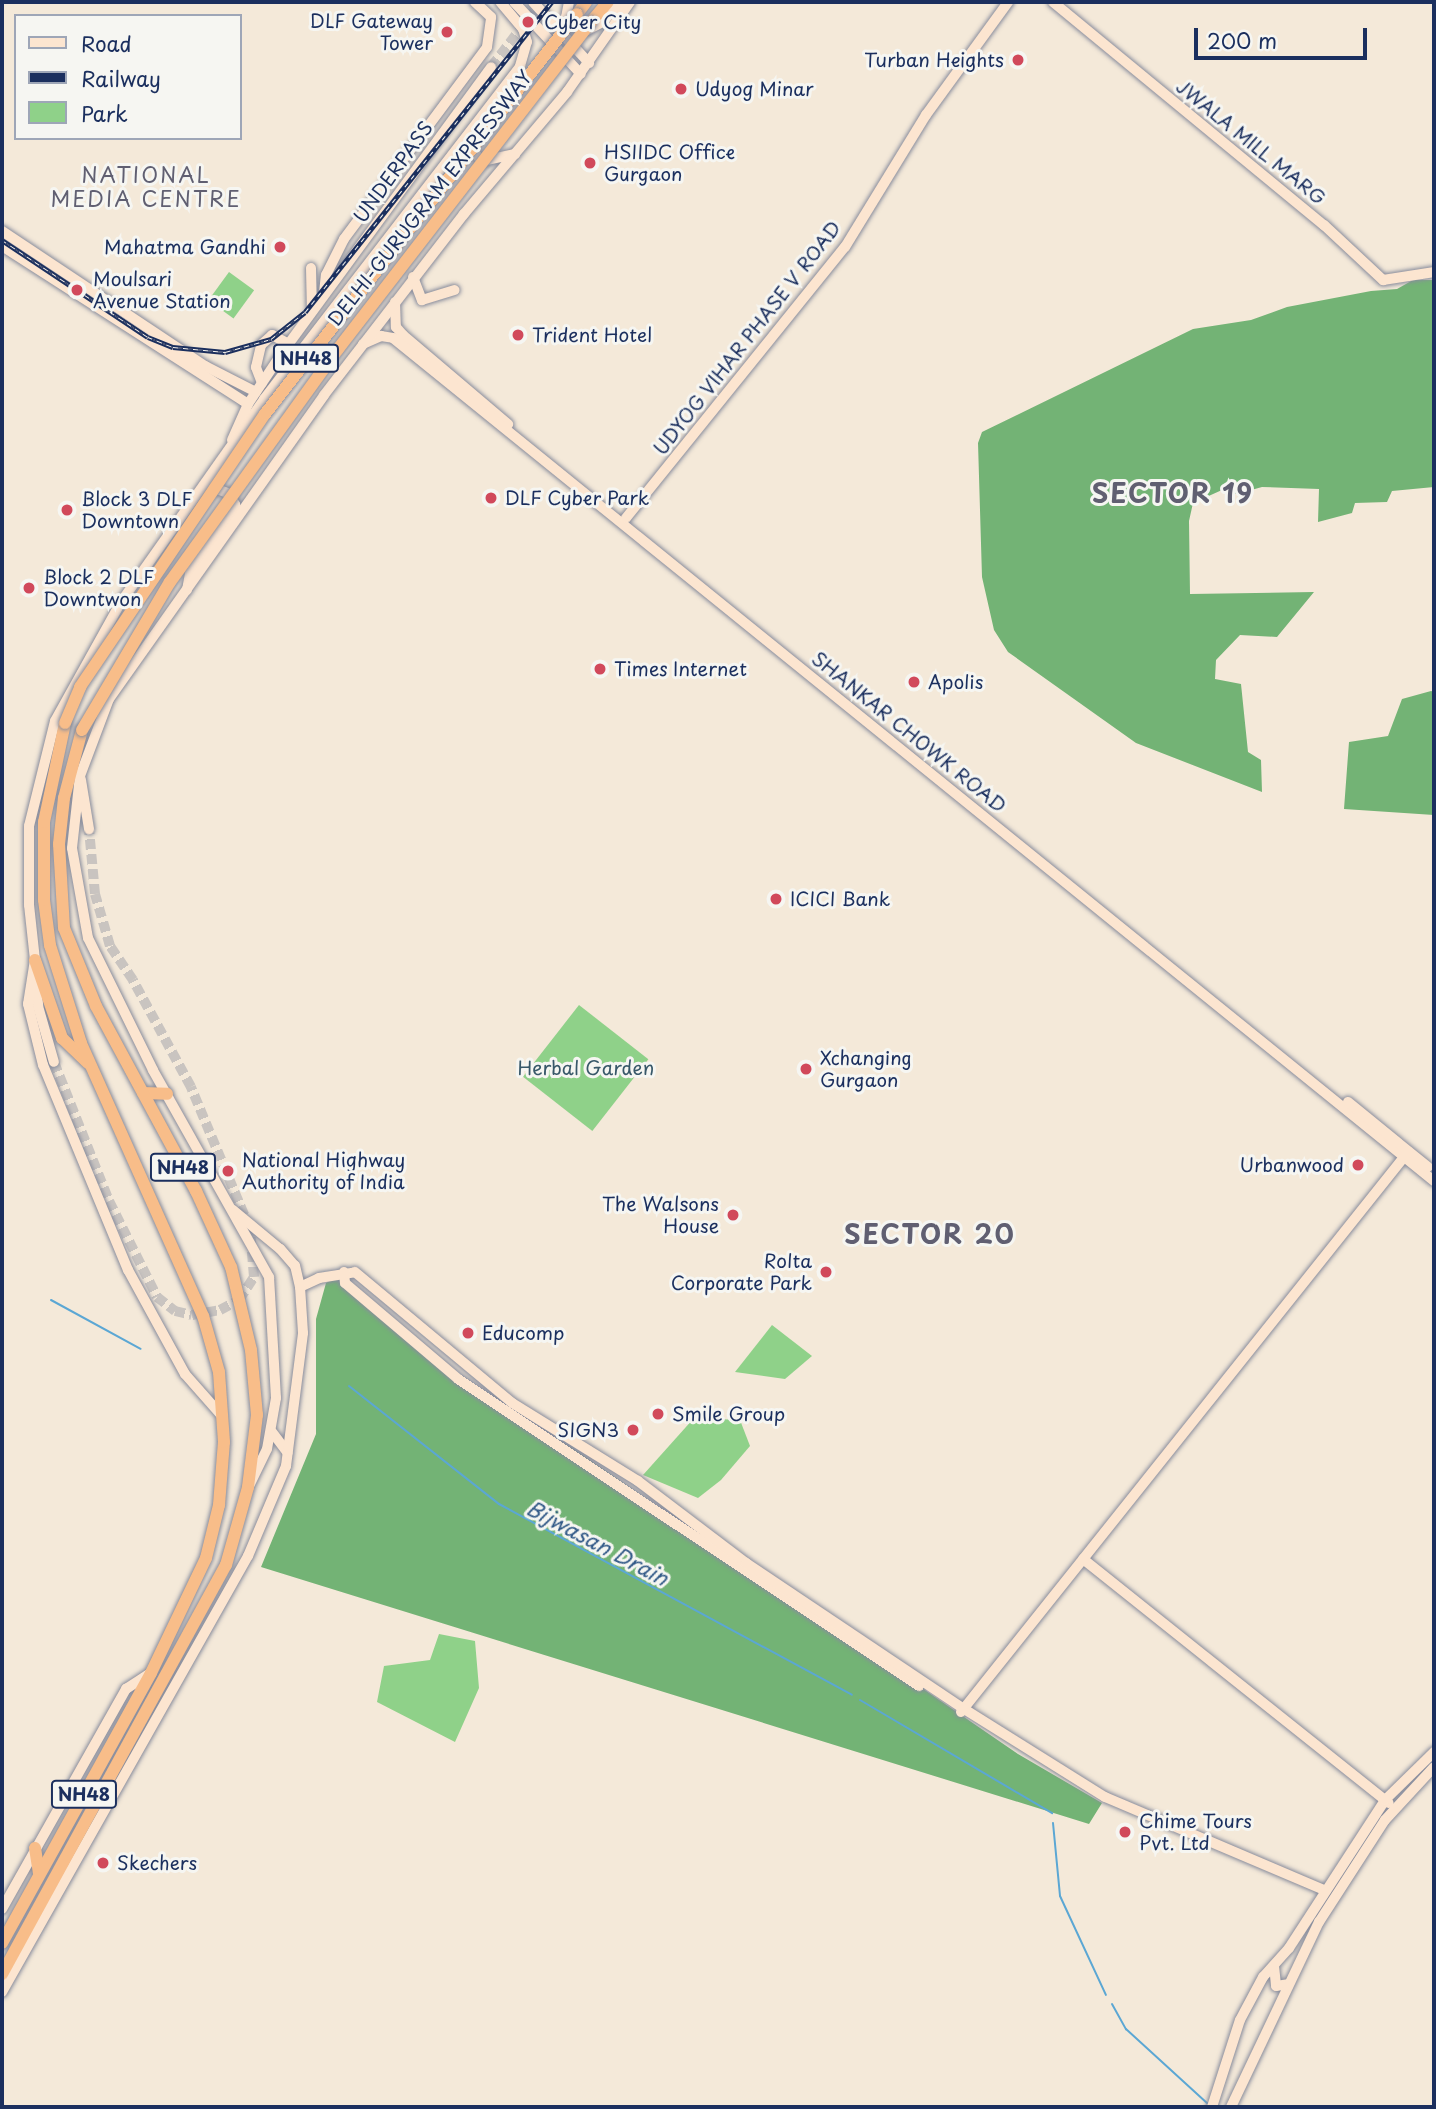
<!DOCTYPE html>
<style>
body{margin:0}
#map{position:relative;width:1436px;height:2109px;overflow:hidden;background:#f4e9d9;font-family:"Playpen Sans",sans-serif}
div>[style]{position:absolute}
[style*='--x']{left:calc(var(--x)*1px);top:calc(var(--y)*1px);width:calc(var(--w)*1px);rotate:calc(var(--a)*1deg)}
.green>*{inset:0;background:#8fd189;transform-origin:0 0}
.forest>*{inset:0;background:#73b375}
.stream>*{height:2px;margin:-1px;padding:0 1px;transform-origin:1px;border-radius:1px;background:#5ba7d4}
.secondary-tunnel>*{height:10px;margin-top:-5px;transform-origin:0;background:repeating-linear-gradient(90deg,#c9c4c0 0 10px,transparent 0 15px)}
.roads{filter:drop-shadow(0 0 2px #888c9c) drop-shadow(0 0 2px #888c9c)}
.secondary>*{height:10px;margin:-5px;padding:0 5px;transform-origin:5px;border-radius:5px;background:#fce5d0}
.highway>*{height:12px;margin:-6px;padding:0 6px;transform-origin:6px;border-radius:6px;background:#f8bd89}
.rail>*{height:4.5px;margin-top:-2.25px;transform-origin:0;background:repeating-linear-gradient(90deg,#f6f6f2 0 5px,#1b2f5e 0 10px);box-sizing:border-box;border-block:2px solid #1b2f5e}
.bridges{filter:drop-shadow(0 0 2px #888c9c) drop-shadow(0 0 2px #888c9c)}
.highway-bridge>*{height:12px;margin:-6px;padding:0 6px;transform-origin:6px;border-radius:6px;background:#f8bd89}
.dots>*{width:19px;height:19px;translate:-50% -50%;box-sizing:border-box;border:4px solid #f6f6f2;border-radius:50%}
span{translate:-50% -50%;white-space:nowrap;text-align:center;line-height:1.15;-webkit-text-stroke:6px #f6f6f2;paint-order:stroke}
.shield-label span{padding:2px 5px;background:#f6f6f2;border:2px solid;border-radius:5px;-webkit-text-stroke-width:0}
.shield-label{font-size:18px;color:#1b2f5e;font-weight:700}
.poi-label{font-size:19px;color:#1b2f5e}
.right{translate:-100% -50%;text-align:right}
.left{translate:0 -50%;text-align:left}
.street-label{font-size:19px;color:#1b2f5e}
.park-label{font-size:19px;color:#385869}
.neighbourhood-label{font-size:21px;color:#605f71;letter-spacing:2px}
.water-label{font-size:21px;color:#315987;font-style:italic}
.district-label{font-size:26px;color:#605f71;font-weight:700;letter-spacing:2px}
.frame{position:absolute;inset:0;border:4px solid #1b2f5e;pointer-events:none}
.legend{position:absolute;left:14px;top:14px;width:228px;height:126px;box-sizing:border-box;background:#f6f6f2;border:2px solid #9ea6b7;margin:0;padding:9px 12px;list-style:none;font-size:21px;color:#1b2f5e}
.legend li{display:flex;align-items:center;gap:14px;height:35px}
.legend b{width:35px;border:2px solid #9ea6b7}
.scale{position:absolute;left:1194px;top:28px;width:173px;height:32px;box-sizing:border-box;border:4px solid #1b2f5e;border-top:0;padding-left:9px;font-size:21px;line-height:24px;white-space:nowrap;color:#1b2f5e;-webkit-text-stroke:5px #f6f6f2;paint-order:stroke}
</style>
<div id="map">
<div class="green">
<div style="left:229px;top:272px;width:31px;height:35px;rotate:36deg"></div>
<div style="left:579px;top:1005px;width:88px;height:91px;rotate:38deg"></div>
<div style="clip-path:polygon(772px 1325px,812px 1356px,785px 1379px,735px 1372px)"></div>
<div style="clip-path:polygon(694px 1418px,740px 1420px,750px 1446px,721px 1480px,698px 1498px,643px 1475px)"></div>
<div style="clip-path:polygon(439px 1634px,475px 1641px,479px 1688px,455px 1742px,377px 1702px,384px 1666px,430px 1660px)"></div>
</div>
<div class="forest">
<div style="clip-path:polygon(1413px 280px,1434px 280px,1434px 487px,1392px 491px,1387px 502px,1355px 503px,1352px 513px,1318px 522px,1319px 489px,1262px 487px,1237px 494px,1222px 490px,1193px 503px,1189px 521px,1190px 594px,1314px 592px,1277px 637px,1240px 635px,1216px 660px,1215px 679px,1241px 684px,1248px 752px,1261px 760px,1262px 792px,1136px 743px,1008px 652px,994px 630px,982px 577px,978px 443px,982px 432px,1193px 329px,1251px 320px,1287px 307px,1371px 291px,1397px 289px)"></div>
<div style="clip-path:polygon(1431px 691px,1434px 692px,1434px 815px,1344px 809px,1349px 742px,1388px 736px,1402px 699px)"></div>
<div style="clip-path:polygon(342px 1274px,474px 1389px,571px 1447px,1018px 1754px,1102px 1803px,1089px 1824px,261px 1567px,316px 1434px,316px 1319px,326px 1283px)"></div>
</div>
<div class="stream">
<div style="--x:51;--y:1300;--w:102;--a:28.6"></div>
<div style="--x:349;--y:1386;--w:191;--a:38.2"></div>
<div style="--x:499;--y:1504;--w:401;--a:28.4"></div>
<div style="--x:860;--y:1700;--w:223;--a:30.5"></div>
<div style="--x:1053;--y:1823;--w:73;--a:84.5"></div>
<div style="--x:1060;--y:1896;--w:109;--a:65.1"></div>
<div style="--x:1112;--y:2004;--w:29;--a:61"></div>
<div style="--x:1126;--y:2029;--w:110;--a:42.4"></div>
</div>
<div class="secondary-tunnel">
<div style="--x:491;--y:67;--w:82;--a:-52.4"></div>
<div style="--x:54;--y:1062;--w:149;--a:68.4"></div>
<div style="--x:109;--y:1201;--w:107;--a:63.4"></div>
<div style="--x:157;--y:1297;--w:23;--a:38"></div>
<div style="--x:175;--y:1311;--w:17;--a:13"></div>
<div style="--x:192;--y:1315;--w:28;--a:-10"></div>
<div style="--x:220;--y:1310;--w:21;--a:-28"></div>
<div style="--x:239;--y:1300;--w:27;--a:-57"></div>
<div style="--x:254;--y:1277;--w:48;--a:-94.8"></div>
<div style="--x:250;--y:1229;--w:154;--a:-112.6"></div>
<div style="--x:191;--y:1087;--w:122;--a:-118.5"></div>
<div style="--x:133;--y:980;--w:41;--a:-124.1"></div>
<div style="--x:110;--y:946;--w:54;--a:-106.1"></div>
<div style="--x:95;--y:894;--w:65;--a:-95.3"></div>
</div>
<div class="roads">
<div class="secondary">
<div style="--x:514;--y:2;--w:98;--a:47.1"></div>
<div style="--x:533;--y:2;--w:83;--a:47.4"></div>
<div style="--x:569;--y:2;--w:15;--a:101"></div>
<div style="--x:566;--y:17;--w:9;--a:63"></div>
<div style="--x:570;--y:25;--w:18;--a:16"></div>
<div style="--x:587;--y:30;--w:18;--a:-27"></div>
<div style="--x:603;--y:22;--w:26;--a:-51"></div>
<div style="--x:1053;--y:2;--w:351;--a:39.5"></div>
<div style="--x:1324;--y:225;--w:81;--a:43"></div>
<div style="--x:1383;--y:280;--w:52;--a:-8.9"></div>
<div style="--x:468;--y:146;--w:21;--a:47"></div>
<div style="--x:482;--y:161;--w:34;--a:-12"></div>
<div style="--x:2;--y:231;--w:244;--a:33.6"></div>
<div style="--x:205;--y:366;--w:57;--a:27"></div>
<div style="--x:2;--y:246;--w:292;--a:32.7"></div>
<div style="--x:311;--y:268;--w:43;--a:88.7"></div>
<div style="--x:413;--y:277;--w:25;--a:69"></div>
<div style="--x:422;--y:300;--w:34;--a:-17"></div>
<div style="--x:324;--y:293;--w:18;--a:-84"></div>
<div style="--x:326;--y:275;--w:40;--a:-63.4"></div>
<div style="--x:344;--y:239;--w:239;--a:-53.3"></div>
<div style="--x:487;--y:47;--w:30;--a:-82"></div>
<div style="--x:491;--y:17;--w:22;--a:-137"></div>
<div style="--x:395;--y:302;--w:25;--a:88"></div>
<div style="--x:396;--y:327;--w:11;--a:49"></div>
<div style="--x:403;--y:335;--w:138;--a:40.3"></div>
<div style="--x:363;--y:344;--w:20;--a:-24"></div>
<div style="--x:381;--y:336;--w:12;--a:9"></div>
<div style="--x:393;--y:338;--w:1340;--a:39"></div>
<div style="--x:262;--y:383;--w:17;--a:-111"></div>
<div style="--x:256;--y:367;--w:23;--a:-77"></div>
<div style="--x:261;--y:345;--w:15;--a:-42"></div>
<div style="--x:272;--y:335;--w:19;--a:28"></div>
<div style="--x:232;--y:440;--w:39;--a:-66"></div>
<div style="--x:248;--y:404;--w:61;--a:-56.3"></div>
<div style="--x:282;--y:353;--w:354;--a:-53.8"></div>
<div style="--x:626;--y:518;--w:348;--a:-51.1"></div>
<div style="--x:845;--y:247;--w:155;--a:-58.5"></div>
<div style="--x:926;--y:115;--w:140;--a:-54"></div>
<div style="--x:187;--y:590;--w:17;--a:-80"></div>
<div style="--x:190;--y:573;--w:82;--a:-56.5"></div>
<div style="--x:235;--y:505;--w:12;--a:-114"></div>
<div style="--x:230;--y:494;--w:19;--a:-159"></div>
<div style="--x:81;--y:780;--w:50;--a:80.7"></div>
<div style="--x:35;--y:975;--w:31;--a:84"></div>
<div style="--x:38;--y:1006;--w:58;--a:74.1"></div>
<div style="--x:1348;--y:1102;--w:103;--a:39.1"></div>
<div style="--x:344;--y:1272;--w:11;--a:85"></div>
<div style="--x:345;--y:1283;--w:148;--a:40.3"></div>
<div style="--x:458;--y:1379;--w:554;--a:33.66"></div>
<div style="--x:300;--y:1287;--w:21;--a:-25"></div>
<div style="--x:319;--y:1278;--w:36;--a:-9"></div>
<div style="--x:355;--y:1272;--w:204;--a:39.8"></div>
<div style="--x:512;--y:1403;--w:148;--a:31.8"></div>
<div style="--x:638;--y:1481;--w:136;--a:37.2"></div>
<div style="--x:746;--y:1563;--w:262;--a:33.8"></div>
<div style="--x:964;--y:1709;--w:166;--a:32"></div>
<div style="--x:1105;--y:1797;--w:238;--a:23"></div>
<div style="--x:222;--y:1416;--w:56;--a:-131.4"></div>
<div style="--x:185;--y:1374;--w:119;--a:-118.7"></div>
<div style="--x:128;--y:1270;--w:222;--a:-112.5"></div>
<div style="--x:43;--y:1065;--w:63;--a:-103.8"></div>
<div style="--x:28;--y:1004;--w:45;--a:-81"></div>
<div style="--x:35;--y:960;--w:55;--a:-96.2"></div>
<div style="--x:29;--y:905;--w:79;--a:-90"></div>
<div style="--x:29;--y:826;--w:108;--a:-76.1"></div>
<div style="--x:55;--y:721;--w:136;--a:-61"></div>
<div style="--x:121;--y:602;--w:248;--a:-54.8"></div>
<div style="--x:264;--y:399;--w:420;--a:-52.4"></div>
<div style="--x:520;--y:66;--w:25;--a:-74"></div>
<div style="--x:527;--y:42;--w:14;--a:-107"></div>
<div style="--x:523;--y:29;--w:35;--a:-130"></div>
<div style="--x:272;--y:1432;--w:26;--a:53"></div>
<div style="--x:249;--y:1486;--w:41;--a:-64.1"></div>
<div style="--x:267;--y:1449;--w:52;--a:-80"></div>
<div style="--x:276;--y:1398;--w:121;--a:-93.3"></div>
<div style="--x:269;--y:1277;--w:237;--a:-119.3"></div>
<div style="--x:153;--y:1070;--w:147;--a:-116.2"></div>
<div style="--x:88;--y:938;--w:91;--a:-100.1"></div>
<div style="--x:72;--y:848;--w:72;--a:-83.7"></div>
<div style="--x:80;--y:776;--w:82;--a:-69.4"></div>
<div style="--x:109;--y:699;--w:372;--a:-54.7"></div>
<div style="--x:324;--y:395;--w:229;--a:-52.3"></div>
<div style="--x:464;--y:214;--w:160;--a:-49.8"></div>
<div style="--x:567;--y:92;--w:110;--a:-55"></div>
<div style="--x:1083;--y:1559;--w:391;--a:38.6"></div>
<div style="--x:961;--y:1712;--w:717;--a:-51.4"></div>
<div style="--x:2;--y:1909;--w:253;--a:-60.6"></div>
<div style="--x:126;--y:1689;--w:27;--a:-33"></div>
<div style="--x:1274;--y:1966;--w:20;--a:84"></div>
<div style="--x:1276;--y:1986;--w:12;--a:-9"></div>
<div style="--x:2;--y:1992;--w:501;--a:-60.57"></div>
<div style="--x:248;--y:1556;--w:98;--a:-67.1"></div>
<div style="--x:286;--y:1466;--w:134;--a:-82.7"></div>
<div style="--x:303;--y:1333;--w:46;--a:-93.7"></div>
<div style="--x:300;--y:1287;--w:22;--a:-103"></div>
<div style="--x:295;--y:1266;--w:23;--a:-131"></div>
<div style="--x:280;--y:1249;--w:61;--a:-140.3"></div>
<div style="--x:1212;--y:2107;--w:91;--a:-72.2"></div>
<div style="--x:1240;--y:2020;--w:49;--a:-61.9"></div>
<div style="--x:1263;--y:1977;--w:39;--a:-48"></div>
<div style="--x:1289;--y:1948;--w:176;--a:-57"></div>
<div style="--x:1385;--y:1800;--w:69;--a:-44.4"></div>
<div style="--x:1231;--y:2107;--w:205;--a:-64.6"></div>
<div style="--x:1319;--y:1922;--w:121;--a:-57.1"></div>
<div style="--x:1385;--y:1820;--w:72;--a:-47.2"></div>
</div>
<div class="highway">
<div style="--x:577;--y:14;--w:15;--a:-53"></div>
<div style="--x:591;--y:22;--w:26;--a:-50"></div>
<div style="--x:35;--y:960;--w:83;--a:70.9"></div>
<div style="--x:62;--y:1038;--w:36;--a:44"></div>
<div style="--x:143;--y:1093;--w:24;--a:2"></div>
<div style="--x:35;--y:1848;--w:25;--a:81"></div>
<div style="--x:2;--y:1943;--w:308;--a:-61.1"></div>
<div style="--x:151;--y:1673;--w:127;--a:-64.4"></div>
<div style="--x:206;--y:1558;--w:55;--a:-76.2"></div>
<div style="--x:219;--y:1505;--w:63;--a:-85.5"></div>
<div style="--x:224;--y:1442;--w:70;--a:-94.1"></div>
<div style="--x:219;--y:1372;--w:58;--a:-105.9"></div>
<div style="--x:203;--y:1316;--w:299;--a:-114.1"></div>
<div style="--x:81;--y:1043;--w:103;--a:-107.6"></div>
<div style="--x:50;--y:945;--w:45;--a:-97.6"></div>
<div style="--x:44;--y:900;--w:78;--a:-90"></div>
<div style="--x:44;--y:822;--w:101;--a:-78"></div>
<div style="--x:2;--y:1974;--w:466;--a:-61.3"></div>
<div style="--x:226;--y:1565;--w:81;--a:-74.2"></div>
<div style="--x:248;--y:1487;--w:73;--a:-82.9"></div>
<div style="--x:257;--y:1415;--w:65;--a:-95.3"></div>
<div style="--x:251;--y:1350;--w:85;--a:-103.5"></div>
<div style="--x:231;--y:1267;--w:84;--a:-114.7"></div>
<div style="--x:196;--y:1191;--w:210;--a:-118.4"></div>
<div style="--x:96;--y:1006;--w:84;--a:-112.3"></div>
<div style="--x:64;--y:928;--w:84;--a:-93.4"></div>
<div style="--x:59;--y:844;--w:46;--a:-83.8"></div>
<div style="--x:64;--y:798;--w:70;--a:-75.2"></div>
</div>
</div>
<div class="rail">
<div style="--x:2;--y:240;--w:175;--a:33.6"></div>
<div style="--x:148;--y:337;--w:27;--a:22"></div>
<div style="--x:173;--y:347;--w:52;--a:5.5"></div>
<div style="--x:225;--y:352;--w:48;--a:-15.8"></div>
<div style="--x:271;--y:339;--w:43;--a:-38.5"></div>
<div style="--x:305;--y:312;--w:396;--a:-51.5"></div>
</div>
<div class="bridges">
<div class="highway-bridge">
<div style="--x:65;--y:723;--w:39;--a:-67"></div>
<div style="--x:80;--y:687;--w:330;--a:-55.9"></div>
<div style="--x:265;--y:414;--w:507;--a:-52.05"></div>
<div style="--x:82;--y:730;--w:172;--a:-59.3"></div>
<div style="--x:170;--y:582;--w:287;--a:-54.2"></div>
<div style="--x:338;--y:349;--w:413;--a:-52.3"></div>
</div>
</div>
<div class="dots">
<div style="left:528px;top:22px;background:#d1495b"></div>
<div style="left:447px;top:32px;background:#d1495b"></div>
<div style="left:1018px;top:60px;background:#d1495b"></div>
<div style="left:681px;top:89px;background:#d1495b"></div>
<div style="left:590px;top:163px;background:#d1495b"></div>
<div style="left:280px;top:247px;background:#d1495b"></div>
<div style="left:77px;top:290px;background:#d1495b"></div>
<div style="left:518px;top:335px;background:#d1495b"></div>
<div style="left:491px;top:498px;background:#d1495b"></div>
<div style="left:67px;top:510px;background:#d1495b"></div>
<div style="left:29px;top:588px;background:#d1495b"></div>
<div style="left:600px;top:669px;background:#d1495b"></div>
<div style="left:914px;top:682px;background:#d1495b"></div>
<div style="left:776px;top:899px;background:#d1495b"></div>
<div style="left:806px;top:1069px;background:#d1495b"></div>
<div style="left:1358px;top:1165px;background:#d1495b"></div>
<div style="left:228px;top:1171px;background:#d1495b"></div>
<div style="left:733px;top:1215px;background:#d1495b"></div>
<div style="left:826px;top:1272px;background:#d1495b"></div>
<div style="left:468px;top:1333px;background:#d1495b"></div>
<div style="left:658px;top:1414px;background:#d1495b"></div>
<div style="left:633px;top:1430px;background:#d1495b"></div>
<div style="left:1125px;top:1832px;background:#d1495b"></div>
<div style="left:103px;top:1863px;background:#d1495b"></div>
</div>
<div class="shield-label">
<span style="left:306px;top:358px">NH48</span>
<span style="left:183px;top:1167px">NH48</span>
<span style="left:84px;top:1794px">NH48</span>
</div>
<div class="poi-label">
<span class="right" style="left:433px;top:32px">DLF Gateway<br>Tower</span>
<span class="left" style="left:544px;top:22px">Cyber City</span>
<span class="right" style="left:1004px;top:60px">Turban Heights</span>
<span class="left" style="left:695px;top:89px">Udyog Minar</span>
<span class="left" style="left:604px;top:163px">HSIIDC Office<br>Gurgaon</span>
<span class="right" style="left:266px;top:247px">Mahatma Gandhi</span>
<span class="left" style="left:93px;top:290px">Moulsari<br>Avenue Station</span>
<span class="left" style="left:532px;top:335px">Trident Hotel</span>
<span class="left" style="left:505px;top:498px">DLF Cyber Park</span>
<span class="left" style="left:81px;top:510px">Block 3 DLF<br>Downtown</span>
<span class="left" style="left:43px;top:588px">Block 2 DLF<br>Downtwon</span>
<span class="left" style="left:614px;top:669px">Times Internet</span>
<span class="left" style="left:928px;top:682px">Apolis</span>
<span class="left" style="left:790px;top:899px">ICICI Bank</span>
<span class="left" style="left:820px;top:1069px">Xchanging<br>Gurgaon</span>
<span class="left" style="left:242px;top:1171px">National Highway<br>Authority of India</span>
<span class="right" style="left:1344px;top:1165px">Urbanwood</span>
<span class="right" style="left:719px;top:1215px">The Walsons<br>House</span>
<span class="right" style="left:812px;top:1272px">Rolta<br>Corporate Park</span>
<span class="left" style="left:482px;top:1333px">Educomp</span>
<span class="left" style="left:672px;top:1414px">Smile Group</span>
<span class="right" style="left:619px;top:1430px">SIGN3</span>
<span class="left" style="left:1139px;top:1832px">Chime Tours<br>Pvt. Ltd</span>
<span class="left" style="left:117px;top:1863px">Skechers</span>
</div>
<div class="street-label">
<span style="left:1251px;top:142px;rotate:39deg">JWALA MILL MARG</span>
<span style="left:393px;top:172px;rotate:-54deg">UNDERPASS</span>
<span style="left:430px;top:198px;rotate:-52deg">DELHI-GURUGRAM EXPRESSWAY</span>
<span style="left:747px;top:338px;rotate:-52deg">UDYOG VIHAR PHASE V ROAD</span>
<span style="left:909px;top:732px;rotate:39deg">SHANKAR CHOWK ROAD</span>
</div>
<div class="park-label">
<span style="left:586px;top:1068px">Herbal Garden</span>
</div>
<div class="neighbourhood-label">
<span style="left:146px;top:186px">NATIONAL<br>MEDIA CENTRE</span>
</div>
<div class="water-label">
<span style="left:598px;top:1542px;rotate:28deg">Bijwasan Drain</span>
</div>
<div class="district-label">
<span style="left:1173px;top:493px">SECTOR 19</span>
<span style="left:930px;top:1234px">SECTOR 20</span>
</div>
<div class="frame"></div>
<ul class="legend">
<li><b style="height:9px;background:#fce5d0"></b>Road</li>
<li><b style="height:9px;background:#1b2f5e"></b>Railway</li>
<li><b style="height:19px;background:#8fd189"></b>Park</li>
</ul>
<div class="scale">200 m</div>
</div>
